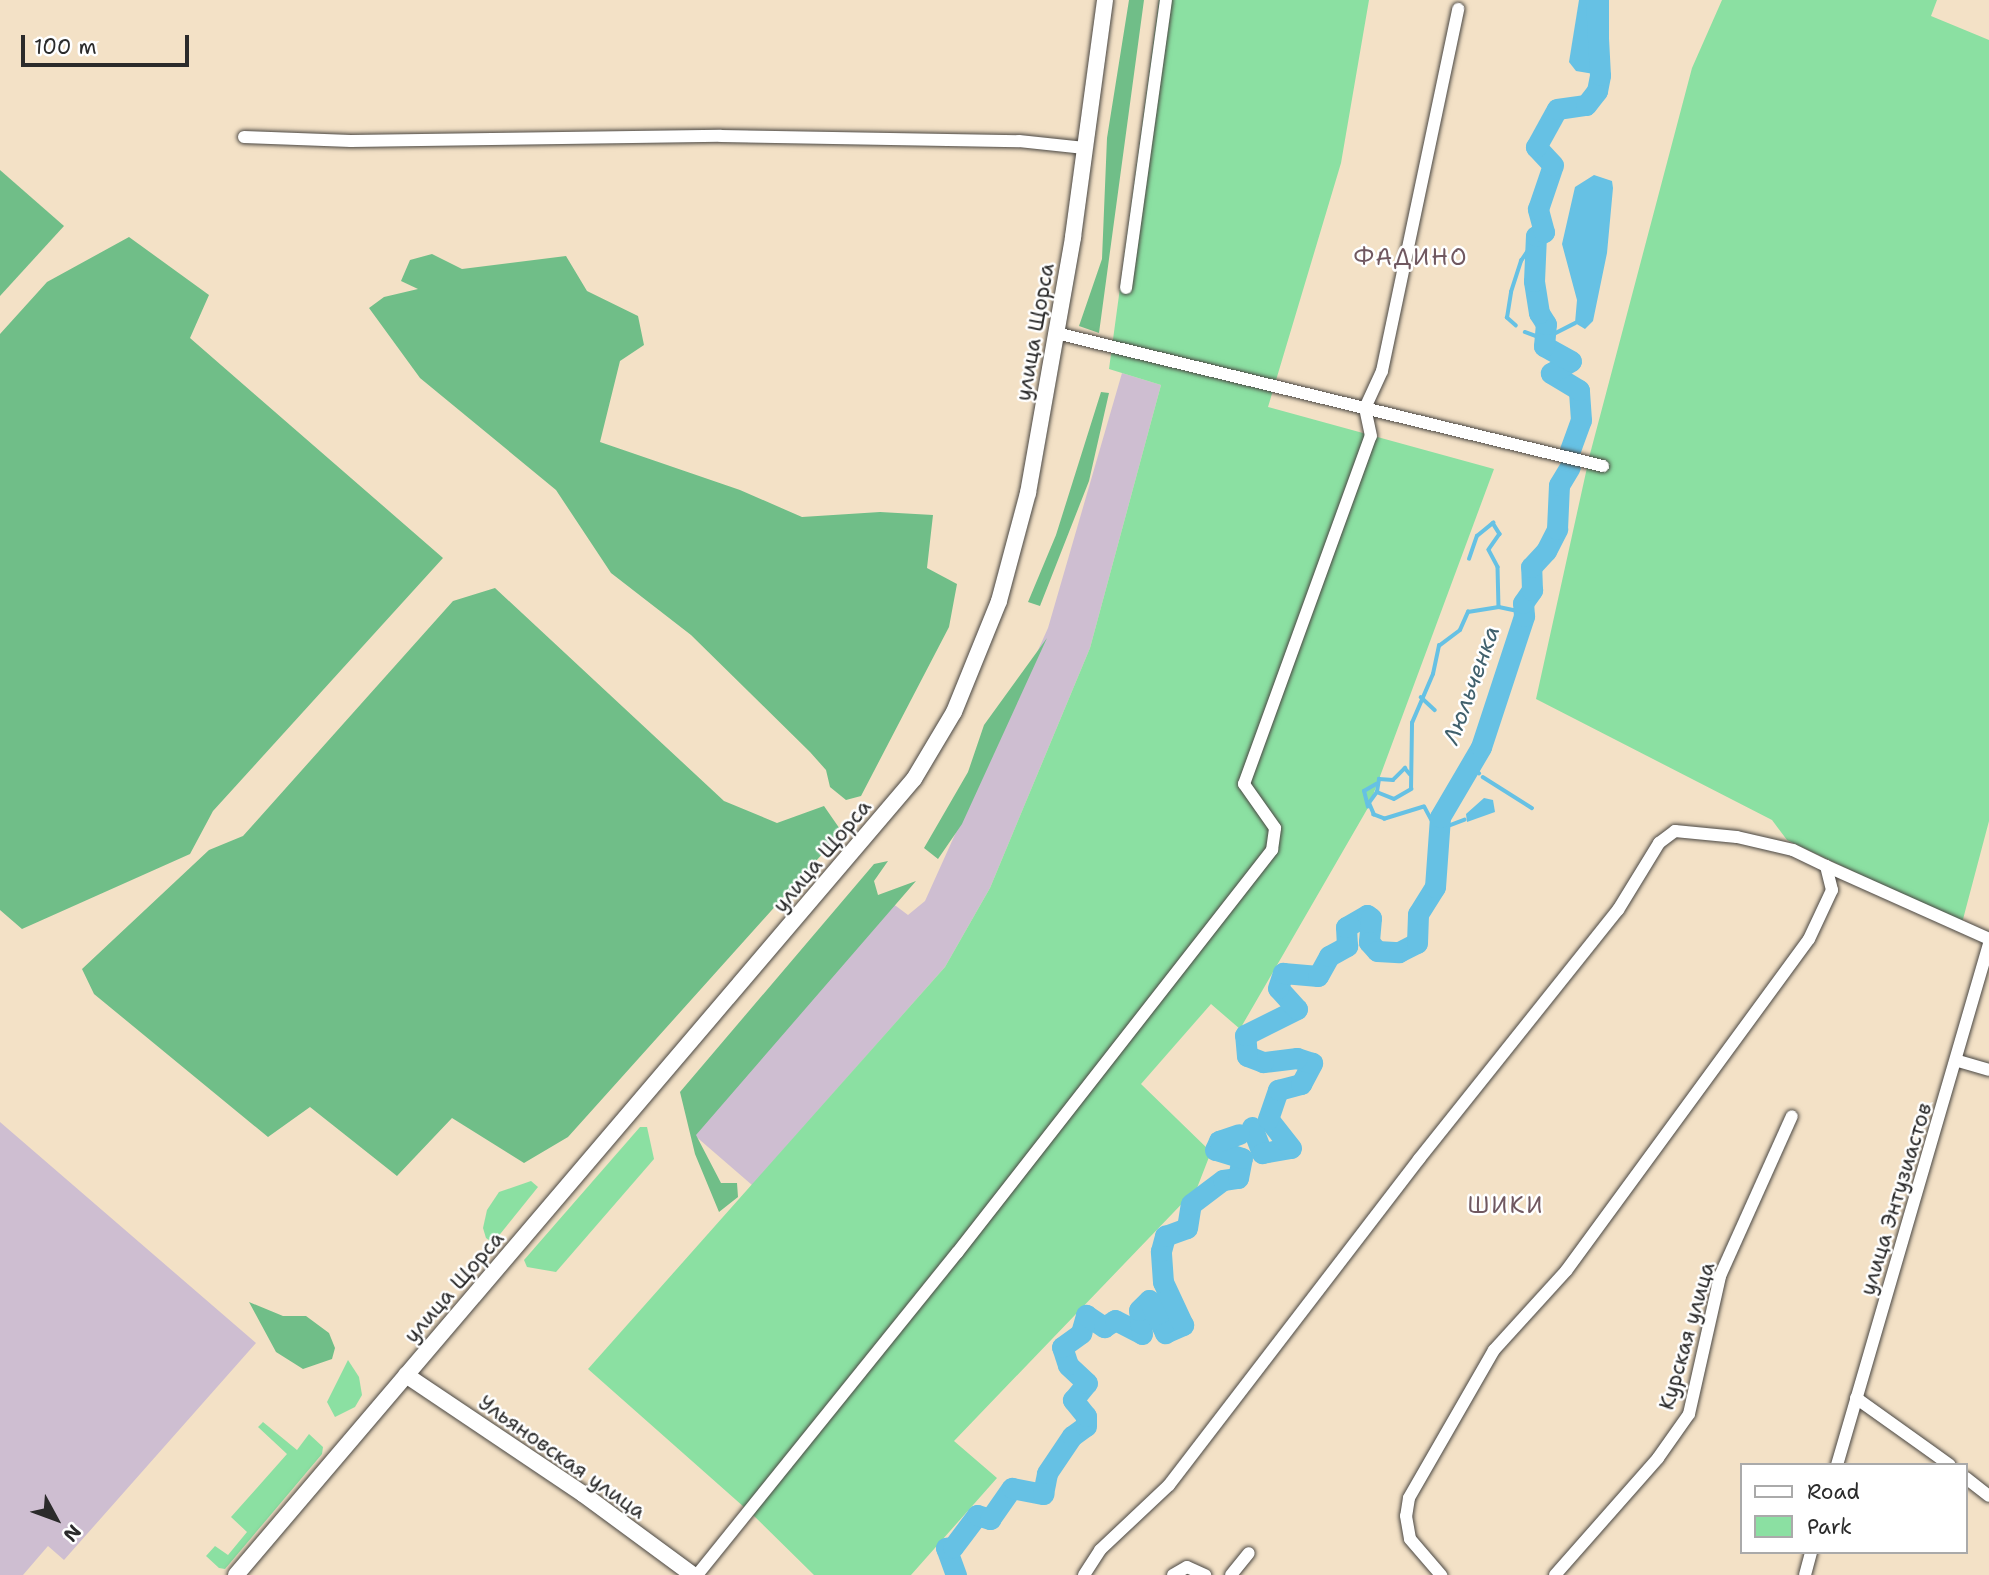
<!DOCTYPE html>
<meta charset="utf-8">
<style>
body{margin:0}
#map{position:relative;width:1989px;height:1575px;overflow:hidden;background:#f3e1c6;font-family:"Shantell Sans",sans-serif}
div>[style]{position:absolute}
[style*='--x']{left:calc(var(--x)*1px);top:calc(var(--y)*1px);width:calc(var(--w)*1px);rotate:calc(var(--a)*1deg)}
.industrial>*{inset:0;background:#cebed1}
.green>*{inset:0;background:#8be0a2}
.forest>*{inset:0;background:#70be88}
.water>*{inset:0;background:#66c1e4}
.stream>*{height:3.5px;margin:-1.75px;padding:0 1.75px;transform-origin:1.75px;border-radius:1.75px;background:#66c1e4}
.river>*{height:21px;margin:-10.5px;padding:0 10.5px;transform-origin:10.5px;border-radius:10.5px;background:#66c1e4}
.roads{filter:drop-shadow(0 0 2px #494642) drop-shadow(0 0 2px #494642)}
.minor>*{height:12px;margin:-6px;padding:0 6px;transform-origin:6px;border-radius:6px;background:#fff}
.major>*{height:16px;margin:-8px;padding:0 8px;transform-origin:8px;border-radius:8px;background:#fff}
span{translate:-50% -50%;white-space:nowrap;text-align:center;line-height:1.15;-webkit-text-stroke:5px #fff;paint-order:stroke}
.street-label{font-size:21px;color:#2b2b2b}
.neighbourhood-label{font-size:23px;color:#705860;letter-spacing:2px}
.water-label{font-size:23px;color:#40606c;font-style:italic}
.legend{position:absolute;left:1740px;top:1463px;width:228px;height:91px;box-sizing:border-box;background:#fff;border:2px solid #aaa;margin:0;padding:9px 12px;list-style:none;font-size:21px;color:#2b2b2b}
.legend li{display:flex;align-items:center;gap:14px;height:35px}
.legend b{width:35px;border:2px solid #aaa}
.north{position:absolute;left:21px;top:1484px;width:70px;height:70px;-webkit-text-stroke:5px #fff;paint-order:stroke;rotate:131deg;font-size:19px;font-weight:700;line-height:28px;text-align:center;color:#2b2b2b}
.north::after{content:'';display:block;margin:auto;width:24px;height:32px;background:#2b2b2b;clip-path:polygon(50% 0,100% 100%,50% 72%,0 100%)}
.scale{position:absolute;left:21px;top:35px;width:168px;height:32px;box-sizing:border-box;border:4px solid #2b2b2b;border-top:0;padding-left:9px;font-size:21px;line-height:24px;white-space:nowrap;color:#2b2b2b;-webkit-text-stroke:5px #fff;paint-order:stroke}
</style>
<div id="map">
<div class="industrial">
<div style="clip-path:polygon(1122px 373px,1161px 385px,1090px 648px,990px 888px,945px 967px,752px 1185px,693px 1134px,892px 903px,908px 915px,925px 901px,1048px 628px)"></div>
<div style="clip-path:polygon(0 1122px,256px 1343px,64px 1560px,48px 1546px,23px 1575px,0 1575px)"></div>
</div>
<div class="green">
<div style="clip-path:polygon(1159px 0,1369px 0,1341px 163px,1268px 407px,1494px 469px,1369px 806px,1240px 1029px,1211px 1004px,1141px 1084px,1211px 1152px,1197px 1188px,954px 1441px,997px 1478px,911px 1575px,814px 1575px,753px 1515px,588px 1369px,945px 967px,990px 888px,1090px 648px,1161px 385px,1109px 369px)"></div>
<div style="clip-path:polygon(1722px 0,1937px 0,1931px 16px,1989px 40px,1989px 821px,1962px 923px,1787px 840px,1772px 820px,1536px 699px,1590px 454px,1692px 68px)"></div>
<div style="clip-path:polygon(640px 1127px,647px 1127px,654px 1159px,556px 1272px,527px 1267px,524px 1260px)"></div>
<div style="clip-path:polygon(531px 1181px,538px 1187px,493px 1243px,486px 1238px,483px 1228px,487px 1210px,499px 1192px)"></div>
<div style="clip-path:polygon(348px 1360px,359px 1377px,362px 1395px,355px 1407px,335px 1417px,327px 1402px)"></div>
<div style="clip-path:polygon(263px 1422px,297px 1450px,309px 1434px,323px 1447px,322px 1454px,225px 1569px,219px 1568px,206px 1556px,215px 1546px,228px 1555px,247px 1532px,231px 1517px,287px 1454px,258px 1427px)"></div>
</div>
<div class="forest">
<div style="clip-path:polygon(1129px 0,1144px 0,1099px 333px,1079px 326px,1102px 259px,1107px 138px)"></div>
<div style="clip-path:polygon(0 170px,64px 226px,0 296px)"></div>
<div style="clip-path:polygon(129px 237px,209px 295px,190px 338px,443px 558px,213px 811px,190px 854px,22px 929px,0 910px,0 334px,47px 282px)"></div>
<div style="clip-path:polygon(432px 254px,462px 269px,566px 256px,587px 291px,638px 316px,644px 345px,620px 361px,600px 442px,740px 490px,802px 517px,880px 512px,933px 515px,927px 568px,957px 584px,949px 627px,861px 796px,846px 800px,830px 787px,826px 770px,810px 752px,691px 635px,611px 573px,556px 490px,420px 378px,369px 308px,384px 297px,418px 289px,401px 281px,410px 260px)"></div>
<div style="clip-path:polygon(1101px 392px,1109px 393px,1089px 481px,1040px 606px,1028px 602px,1056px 535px)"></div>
<div style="clip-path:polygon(495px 588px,724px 801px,777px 823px,824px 806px,842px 832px,568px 1137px,524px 1163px,452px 1118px,397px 1176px,310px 1107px,268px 1137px,94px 994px,82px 969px,209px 850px,243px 836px,453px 601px)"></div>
<div style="clip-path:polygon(1047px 638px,962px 824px,938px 859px,924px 848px,968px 772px,984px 725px)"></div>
<div style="clip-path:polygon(888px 861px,874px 881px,878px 895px,916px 881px,696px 1135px,721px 1183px,737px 1183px,738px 1197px,719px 1212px,695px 1154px,680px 1092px,874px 864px)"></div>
<div style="clip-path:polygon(249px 1302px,283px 1316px,306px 1316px,329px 1333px,335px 1348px,332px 1359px,303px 1369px,276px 1352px)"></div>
</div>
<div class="water">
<div style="clip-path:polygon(1579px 0,1609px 0,1609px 55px,1600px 75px,1576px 71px,1569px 62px)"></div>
<div style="clip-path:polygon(1594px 175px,1612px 181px,1613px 188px,1607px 253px,1593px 321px,1585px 329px,1575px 323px,1577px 300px,1562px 244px,1575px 187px)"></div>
<div style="clip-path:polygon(1484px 798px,1493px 800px,1495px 812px,1467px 822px,1466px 814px)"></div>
</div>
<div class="stream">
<div style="--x:1516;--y:326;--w:12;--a:-138"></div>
<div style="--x:1507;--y:318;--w:26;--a:-81"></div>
<div style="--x:1511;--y:292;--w:33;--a:-72"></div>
<div style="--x:1521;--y:261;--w:27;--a:-56"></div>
<div style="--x:1525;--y:332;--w:20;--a:20"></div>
<div style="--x:1544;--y:339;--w:35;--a:-27"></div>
<div style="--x:1469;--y:559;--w:24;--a:-71"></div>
<div style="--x:1477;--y:536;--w:21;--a:-39"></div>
<div style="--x:1493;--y:523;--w:13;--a:58"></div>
<div style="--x:1500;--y:534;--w:19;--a:125"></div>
<div style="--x:1489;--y:550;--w:19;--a:62"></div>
<div style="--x:1498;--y:567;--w:40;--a:88.6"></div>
<div style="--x:1499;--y:607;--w:25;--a:12"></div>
<div style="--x:1421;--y:697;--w:19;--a:43"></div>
<div style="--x:1471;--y:766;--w:11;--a:41"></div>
<div style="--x:1483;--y:777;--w:58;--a:32.3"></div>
<div style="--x:1377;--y:792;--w:13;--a:-81"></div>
<div style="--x:1379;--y:779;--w:14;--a:4"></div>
<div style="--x:1393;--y:780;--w:17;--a:-45"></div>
<div style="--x:1405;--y:768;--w:8;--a:50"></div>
<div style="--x:1368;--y:807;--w:16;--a:-104"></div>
<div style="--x:1364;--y:791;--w:14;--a:-30"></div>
<div style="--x:1465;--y:820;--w:30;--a:159"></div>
<div style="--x:1437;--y:831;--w:27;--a:-118"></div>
<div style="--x:1424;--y:807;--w:41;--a:162.9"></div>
<div style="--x:1385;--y:819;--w:12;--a:-160"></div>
<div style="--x:1374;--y:815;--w:13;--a:-113"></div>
<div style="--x:1369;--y:803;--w:14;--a:-54"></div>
<div style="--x:1377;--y:792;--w:18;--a:22"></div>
<div style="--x:1394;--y:799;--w:20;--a:-30"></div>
<div style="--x:1411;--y:789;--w:66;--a:-89.1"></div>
<div style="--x:1412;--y:723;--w:53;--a:-66.8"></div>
<div style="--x:1433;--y:674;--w:29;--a:-78"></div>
<div style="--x:1439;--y:646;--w:26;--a:-37"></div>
<div style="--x:1460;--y:630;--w:20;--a:-66"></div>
<div style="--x:1468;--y:612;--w:31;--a:-9"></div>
</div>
<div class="river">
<div style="--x:1570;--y:450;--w:32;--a:-70"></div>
<div style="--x:1581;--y:420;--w:30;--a:-94"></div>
<div style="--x:1579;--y:390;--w:33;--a:-149"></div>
<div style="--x:1551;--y:373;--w:23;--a:-31"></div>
<div style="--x:1571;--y:361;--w:31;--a:-151"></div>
<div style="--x:1544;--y:346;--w:22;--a:-85"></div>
<div style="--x:1546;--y:324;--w:13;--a:-122"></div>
<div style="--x:1539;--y:313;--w:32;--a:-99"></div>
<div style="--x:1534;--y:281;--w:45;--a:-87.5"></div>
<div style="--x:1536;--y:236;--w:9;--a:-27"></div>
<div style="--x:1544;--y:232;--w:24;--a:-105"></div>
<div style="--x:1538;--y:209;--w:46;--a:-71.2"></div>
<div style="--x:1553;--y:165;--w:25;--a:-133"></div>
<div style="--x:1536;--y:147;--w:43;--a:-61.1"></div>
<div style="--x:1557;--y:109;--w:29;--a:-8"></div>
<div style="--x:1586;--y:105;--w:18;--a:-52"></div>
<div style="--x:1597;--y:91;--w:16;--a:-79"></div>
<div style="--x:1600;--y:75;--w:75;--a:-93.1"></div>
<div style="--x:1252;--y:1127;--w:28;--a:69"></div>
<div style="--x:1262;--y:1153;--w:29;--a:-10"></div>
<div style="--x:1291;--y:1148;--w:37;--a:-128"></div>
<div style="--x:1268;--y:1119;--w:31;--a:-71"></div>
<div style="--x:1278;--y:1090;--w:24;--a:-15"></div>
<div style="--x:1301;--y:1084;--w:24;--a:-62"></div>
<div style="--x:1312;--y:1063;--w:16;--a:-162"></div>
<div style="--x:1297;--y:1058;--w:34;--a:173"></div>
<div style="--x:1263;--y:1062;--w:17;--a:-159"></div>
<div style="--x:1247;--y:1056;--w:21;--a:-95"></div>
<div style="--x:1245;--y:1035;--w:58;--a:-26.6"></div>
<div style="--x:1297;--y:1009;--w:28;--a:-132"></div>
<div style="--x:1278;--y:988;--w:16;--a:-72"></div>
<div style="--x:1283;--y:973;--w:35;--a:5"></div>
<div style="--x:1318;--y:976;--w:23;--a:-61"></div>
<div style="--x:1329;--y:956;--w:21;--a:-29"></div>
<div style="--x:1347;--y:946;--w:19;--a:-93"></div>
<div style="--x:1346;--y:927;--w:24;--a:-30"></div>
<div style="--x:1367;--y:915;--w:5;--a:37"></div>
<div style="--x:1371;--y:918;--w:24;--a:95"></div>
<div style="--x:1369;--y:942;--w:12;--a:48"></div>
<div style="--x:1377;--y:951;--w:22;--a:3"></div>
<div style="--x:1399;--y:952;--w:20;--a:-27"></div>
<div style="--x:1417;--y:943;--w:29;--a:-88"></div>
<div style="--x:1418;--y:914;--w:32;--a:-58"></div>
<div style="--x:1435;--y:887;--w:70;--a:-85.9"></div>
<div style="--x:1440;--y:817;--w:81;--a:-59.6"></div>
<div style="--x:1481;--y:747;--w:138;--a:-71.8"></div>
<div style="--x:1524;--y:616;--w:13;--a:-94"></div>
<div style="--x:1523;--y:603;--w:16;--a:-55"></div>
<div style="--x:1532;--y:590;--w:23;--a:-92"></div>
<div style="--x:1531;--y:567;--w:22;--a:-47"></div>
<div style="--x:1546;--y:551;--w:25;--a:-63"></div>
<div style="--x:1557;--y:529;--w:44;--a:-87.4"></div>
<div style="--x:1559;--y:485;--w:21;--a:-59"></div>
<div style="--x:956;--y:1575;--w:29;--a:-110"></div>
<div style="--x:946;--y:1548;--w:7;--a:-8"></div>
<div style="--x:953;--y:1547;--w:40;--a:-53"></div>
<div style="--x:977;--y:1515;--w:14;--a:17"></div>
<div style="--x:990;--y:1519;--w:38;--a:-55"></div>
<div style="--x:1012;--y:1488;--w:32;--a:11"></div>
<div style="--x:1043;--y:1494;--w:21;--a:-79"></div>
<div style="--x:1047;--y:1473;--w:45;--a:-56"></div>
<div style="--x:1072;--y:1436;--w:17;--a:-36"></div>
<div style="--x:1086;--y:1426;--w:10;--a:-90"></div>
<div style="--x:1086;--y:1416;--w:21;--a:-129"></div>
<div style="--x:1073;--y:1400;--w:22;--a:-51"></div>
<div style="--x:1087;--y:1383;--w:26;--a:-137"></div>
<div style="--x:1068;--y:1365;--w:19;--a:-108"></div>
<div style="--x:1062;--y:1347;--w:24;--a:-36"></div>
<div style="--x:1081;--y:1333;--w:19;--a:-74"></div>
<div style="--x:1086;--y:1315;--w:22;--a:34"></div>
<div style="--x:1104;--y:1327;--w:13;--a:-32"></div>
<div style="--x:1115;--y:1320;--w:30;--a:27"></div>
<div style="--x:1142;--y:1334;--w:24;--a:-97"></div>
<div style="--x:1139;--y:1310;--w:14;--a:-45"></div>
<div style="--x:1149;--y:1300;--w:37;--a:64"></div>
<div style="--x:1165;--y:1333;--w:20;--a:-24"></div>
<div style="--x:1183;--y:1325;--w:47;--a:-114.9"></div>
<div style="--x:1163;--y:1282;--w:31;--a:-94"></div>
<div style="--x:1161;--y:1251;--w:16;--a:-75"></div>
<div style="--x:1165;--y:1236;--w:23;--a:-20"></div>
<div style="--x:1187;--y:1228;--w:24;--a:-81"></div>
<div style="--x:1191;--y:1204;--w:40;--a:-37"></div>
<div style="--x:1223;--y:1180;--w:15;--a:-8"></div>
<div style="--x:1238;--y:1178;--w:20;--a:-79"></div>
<div style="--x:1242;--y:1158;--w:28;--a:-163"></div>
<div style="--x:1215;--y:1150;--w:10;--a:-66"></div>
<div style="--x:1219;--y:1141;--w:21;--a:-19"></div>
</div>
<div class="roads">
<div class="minor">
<div style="--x:244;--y:137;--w:107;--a:2.1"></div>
<div style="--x:351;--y:141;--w:370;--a:-0.8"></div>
<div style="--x:721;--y:136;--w:298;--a:1"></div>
<div style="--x:1019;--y:141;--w:66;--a:6.1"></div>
<div style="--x:1126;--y:288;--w:291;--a:-82.1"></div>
<div style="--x:1056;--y:333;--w:563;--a:13.67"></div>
<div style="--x:1826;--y:866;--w:179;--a:24.1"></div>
<div style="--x:1958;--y:1061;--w:32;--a:16"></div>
<div style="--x:1856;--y:1398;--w:115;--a:35.5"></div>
<div style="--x:1837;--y:1465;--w:543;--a:-73.74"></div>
<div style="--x:1966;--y:1478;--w:29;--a:38"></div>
<div style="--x:697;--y:1575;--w:414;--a:-51.1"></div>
<div style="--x:957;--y:1253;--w:512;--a:-51.99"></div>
<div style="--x:1272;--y:850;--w:22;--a:-82"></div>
<div style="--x:1275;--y:828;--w:54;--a:-125.2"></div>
<div style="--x:1244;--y:784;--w:370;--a:-70"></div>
<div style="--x:1371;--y:436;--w:29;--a:-102"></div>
<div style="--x:1365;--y:408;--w:41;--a:-65.3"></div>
<div style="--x:1382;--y:371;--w:370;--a:-78.1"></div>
<div style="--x:1084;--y:1575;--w:30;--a:-57"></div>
<div style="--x:1100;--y:1550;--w:95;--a:-43.3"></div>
<div style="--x:1169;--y:1485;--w:411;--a:-52.5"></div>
<div style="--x:1419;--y:1159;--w:319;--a:-51.4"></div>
<div style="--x:1618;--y:910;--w:79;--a:-58.5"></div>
<div style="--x:1659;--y:843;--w:20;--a:-37"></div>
<div style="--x:1675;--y:831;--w:62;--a:5.5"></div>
<div style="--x:1737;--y:837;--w:57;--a:13.1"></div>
<div style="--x:1793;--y:850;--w:37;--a:26"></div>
<div style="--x:1826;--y:866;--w:25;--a:76"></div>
<div style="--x:1832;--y:890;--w:54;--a:115.1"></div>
<div style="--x:1809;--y:939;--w:411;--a:126.2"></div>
<div style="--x:1566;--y:1271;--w:107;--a:132.3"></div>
<div style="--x:1494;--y:1350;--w:171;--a:119.9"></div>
<div style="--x:1409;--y:1498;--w:18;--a:99"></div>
<div style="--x:1406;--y:1516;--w:23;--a:80"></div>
<div style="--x:1410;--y:1539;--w:48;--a:49.3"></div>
<div style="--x:1173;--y:1575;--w:16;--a:-30"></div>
<div style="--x:1187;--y:1567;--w:20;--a:24"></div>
<div style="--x:1231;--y:1575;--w:28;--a:-51"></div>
<div style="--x:1555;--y:1575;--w:156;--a:-48.6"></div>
<div style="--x:1658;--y:1458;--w:54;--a:-54.8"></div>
<div style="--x:1689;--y:1414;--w:141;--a:-77.3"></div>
<div style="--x:1720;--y:1276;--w:175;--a:-65.8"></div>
<div style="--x:1805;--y:1575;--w:24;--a:-75"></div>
</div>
<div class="major">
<div style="--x:406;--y:1375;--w:213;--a:33.9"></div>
<div style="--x:583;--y:1494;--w:137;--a:36.4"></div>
<div style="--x:236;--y:1575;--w:1046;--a:-49.58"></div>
<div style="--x:914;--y:779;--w:78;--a:-59.2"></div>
<div style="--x:954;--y:712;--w:120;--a:-67.9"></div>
<div style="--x:999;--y:601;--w:112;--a:-75"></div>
<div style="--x:1028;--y:493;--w:260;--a:-80"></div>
<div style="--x:1073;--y:237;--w:239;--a:-82.3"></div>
</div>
</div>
<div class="street-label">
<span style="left:1035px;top:332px;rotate:-80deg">улица Щорса</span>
<span style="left:822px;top:856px;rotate:-50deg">улица Щорса</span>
<span style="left:1896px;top:1199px;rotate:-73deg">улица Энтузиастов</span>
<span style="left:454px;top:1287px;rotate:-49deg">улица Щорса</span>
<span style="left:1687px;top:1336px;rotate:-74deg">Курская улица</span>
<span style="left:562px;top:1457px;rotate:35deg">Ульяновская улица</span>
</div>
<div class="neighbourhood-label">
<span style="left:1411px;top:257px">ФАДИНО</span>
<span style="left:1506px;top:1205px">ШИКИ</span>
</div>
<div class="water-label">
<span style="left:1471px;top:685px;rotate:-70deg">Люльченка</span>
</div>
<ul class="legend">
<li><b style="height:9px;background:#fff"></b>Road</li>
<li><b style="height:19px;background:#8be0a2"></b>Park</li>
</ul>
<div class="north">N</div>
<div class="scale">100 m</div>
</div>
